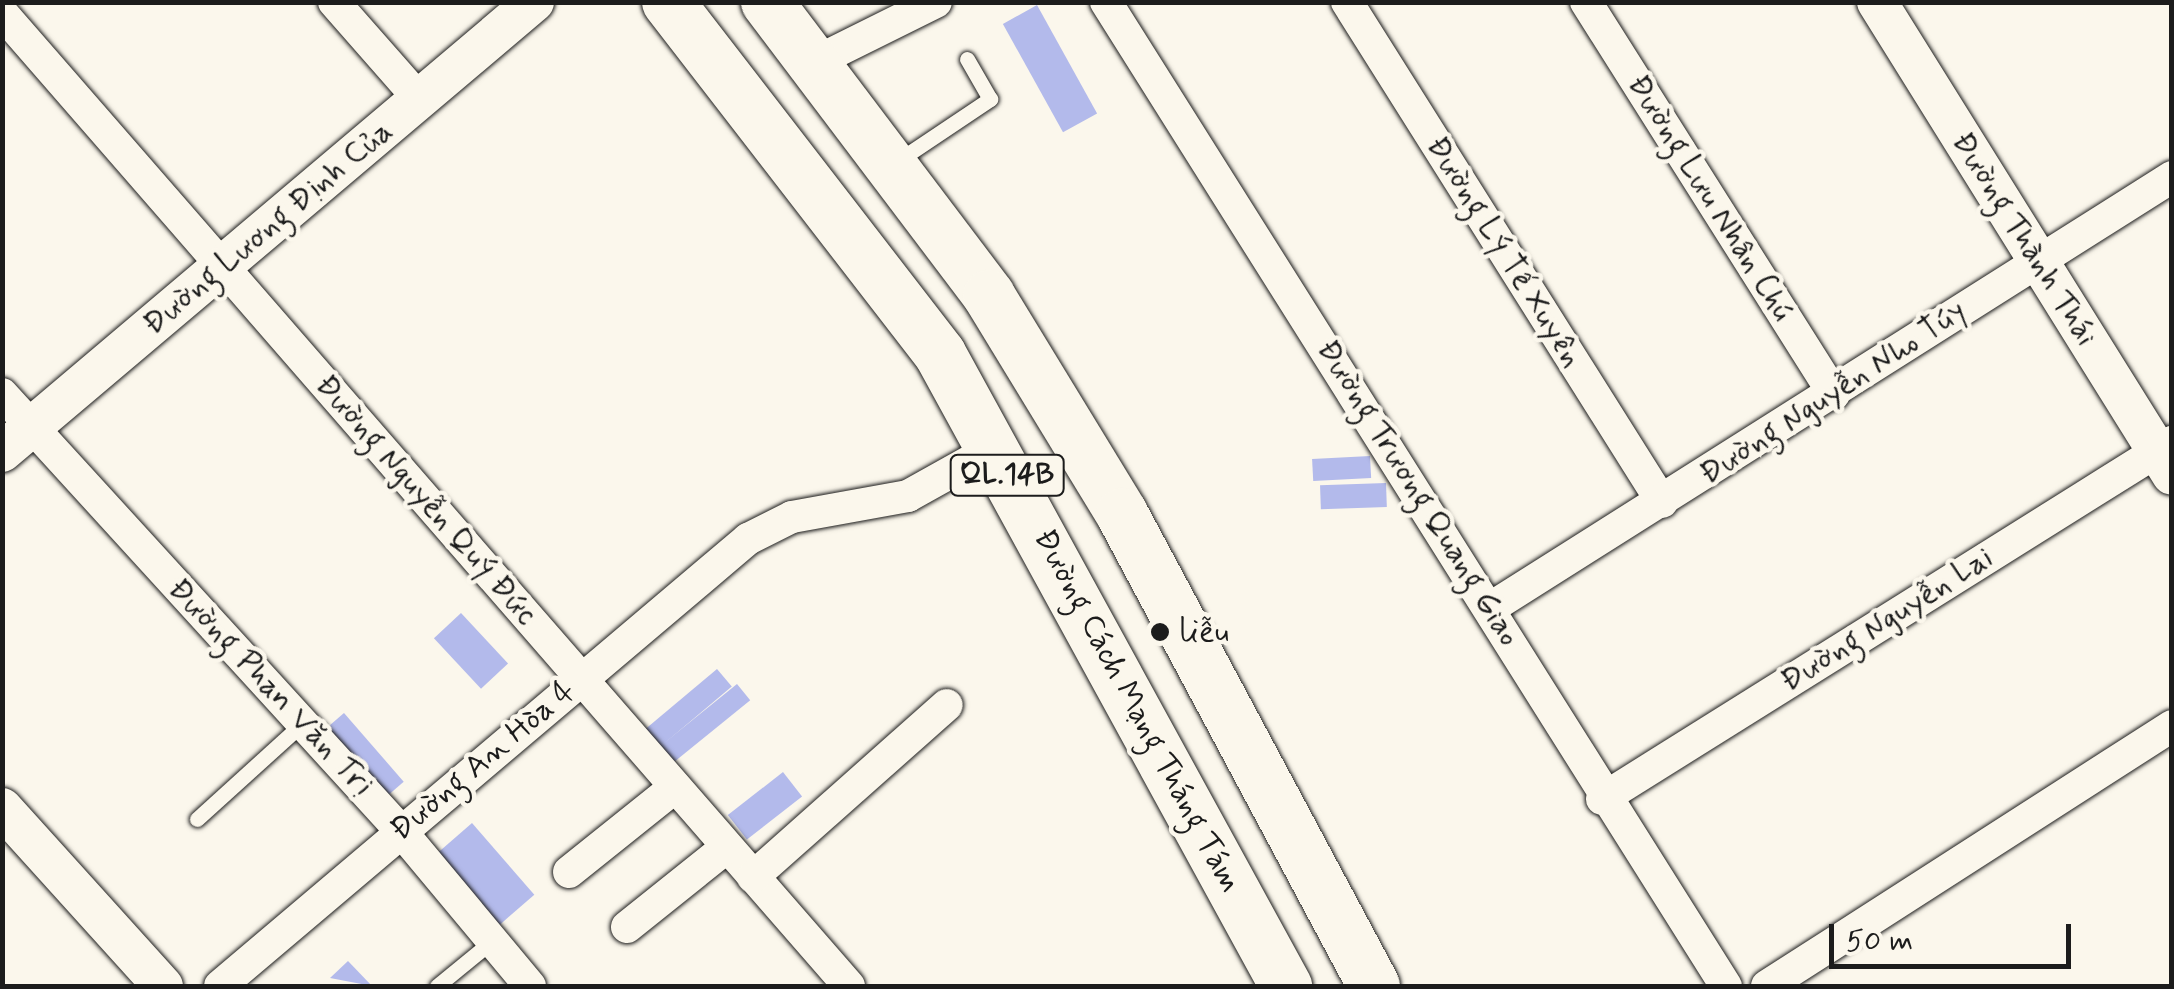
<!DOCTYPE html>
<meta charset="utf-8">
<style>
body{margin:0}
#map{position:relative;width:2174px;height:989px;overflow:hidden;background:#fbf7ec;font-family:Mynerve,sans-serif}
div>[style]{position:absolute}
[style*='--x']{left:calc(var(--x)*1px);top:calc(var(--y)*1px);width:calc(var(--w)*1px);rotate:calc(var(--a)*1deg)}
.building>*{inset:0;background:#b3baeb;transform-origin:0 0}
.roads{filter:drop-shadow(0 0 2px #1c1c1c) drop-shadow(0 0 2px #1c1c1c)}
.service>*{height:15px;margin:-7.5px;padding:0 7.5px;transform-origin:7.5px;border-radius:7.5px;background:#fbf7ec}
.minor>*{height:32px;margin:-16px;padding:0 16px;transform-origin:16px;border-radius:16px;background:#fbf7ec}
.tertiary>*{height:40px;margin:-20px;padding:0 20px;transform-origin:20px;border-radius:20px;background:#fbf7ec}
.trunk>*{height:52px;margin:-26px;padding:0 26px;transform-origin:26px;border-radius:26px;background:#fbf7ec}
.dots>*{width:28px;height:28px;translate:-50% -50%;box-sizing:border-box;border:5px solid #fbf7ec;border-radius:50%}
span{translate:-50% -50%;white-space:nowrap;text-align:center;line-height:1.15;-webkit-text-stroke:9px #fbf7ec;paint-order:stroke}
.shield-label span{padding:2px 8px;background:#fbf7ec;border:2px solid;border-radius:8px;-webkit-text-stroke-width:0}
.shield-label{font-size:30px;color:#1c1c1c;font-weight:700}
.street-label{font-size:32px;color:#1c1c1c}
.poi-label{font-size:32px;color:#1c1c1c}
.left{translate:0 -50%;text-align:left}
.frame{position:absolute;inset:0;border:5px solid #1c1c1c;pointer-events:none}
.scale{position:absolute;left:1829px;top:924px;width:242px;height:45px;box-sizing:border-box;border:5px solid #1c1c1c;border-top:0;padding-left:12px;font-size:30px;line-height:35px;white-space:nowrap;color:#1c1c1c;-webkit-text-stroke:8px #fbf7ec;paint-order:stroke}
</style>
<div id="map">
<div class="building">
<div style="left:1037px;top:5px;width:124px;height:39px;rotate:61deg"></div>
<div style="left:1370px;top:456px;width:22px;height:58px;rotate:87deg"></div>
<div style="left:1386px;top:483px;width:24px;height:66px;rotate:88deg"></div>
<div style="left:461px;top:613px;width:69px;height:37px;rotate:47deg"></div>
<div style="left:717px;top:669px;width:23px;height:93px;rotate:50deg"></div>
<div style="left:737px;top:684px;width:21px;height:103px;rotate:51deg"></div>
<div style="left:344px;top:713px;width:91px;height:28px;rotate:49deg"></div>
<div style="left:783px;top:772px;width:31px;height:70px;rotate:52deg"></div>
<div style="left:472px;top:823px;width:95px;height:51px;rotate:49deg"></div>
<div style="clip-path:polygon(348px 961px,372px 986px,330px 978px)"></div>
</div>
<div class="roads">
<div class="service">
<div style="--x:899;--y:160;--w:110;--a:-33.8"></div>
<div style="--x:990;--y:99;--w:46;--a:-119.9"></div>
<div style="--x:197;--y:819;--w:143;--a:-42.2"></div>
<div style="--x:437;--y:986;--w:71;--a:-39.3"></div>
</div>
<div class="minor">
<div style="--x:334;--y:2;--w:130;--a:48.7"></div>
<div style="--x:1106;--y:2;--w:1163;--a:57.79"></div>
<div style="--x:1347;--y:2;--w:591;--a:57.79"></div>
<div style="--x:1586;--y:2;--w:464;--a:57.7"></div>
<div style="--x:2;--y:13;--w:1290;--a:48.96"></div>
<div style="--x:815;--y:62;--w:135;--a:-26.4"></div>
<div style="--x:2;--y:394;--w:590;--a:47.61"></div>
<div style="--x:400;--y:830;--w:203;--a:50.2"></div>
<div style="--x:1492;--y:607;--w:805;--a:-32.31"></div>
<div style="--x:1602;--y:799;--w:673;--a:-32.06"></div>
<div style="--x:569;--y:872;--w:136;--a:-38.7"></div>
<div style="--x:753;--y:877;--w:259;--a:-41.6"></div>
<div style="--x:627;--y:927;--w:128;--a:-38.7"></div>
<div style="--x:220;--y:986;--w:692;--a:-40.25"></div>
<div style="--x:748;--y:539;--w:49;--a:-26.6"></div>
<div style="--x:792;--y:517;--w:118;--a:-10.3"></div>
<div style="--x:908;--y:496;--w:96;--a:-29.2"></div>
<div style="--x:1767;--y:986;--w:481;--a:-32.7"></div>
</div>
<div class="tertiary">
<div style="--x:1877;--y:2;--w:557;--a:58.05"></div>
<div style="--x:2;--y:452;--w:697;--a:-40.23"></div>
<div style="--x:2;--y:808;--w:240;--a:47.9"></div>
</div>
<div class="trunk">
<div style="--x:668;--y:2;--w:445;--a:52.3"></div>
<div style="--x:940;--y:354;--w:721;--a:61.3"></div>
<div style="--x:767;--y:2;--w:368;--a:52.9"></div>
<div style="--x:989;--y:296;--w:255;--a:58.6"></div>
<div style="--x:1122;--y:514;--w:535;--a:61.9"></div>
</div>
</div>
<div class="dots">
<div style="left:1160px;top:632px;background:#1c1c1c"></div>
</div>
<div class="shield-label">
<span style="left:1007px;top:475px">QL.14B</span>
</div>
<div class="street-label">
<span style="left:1710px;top:198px;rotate:58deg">Đường Lưu Nhân Chú</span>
<span style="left:268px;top:228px;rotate:-40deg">Đường Lương Định Của</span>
<span style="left:2024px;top:239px;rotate:58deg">Đường Thành Thái</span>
<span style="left:1504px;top:252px;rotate:58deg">Đường Lý Tế Xuyên</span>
<span style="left:1833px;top:393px;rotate:-33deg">Đường Nguyễn Nho Túy</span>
<span style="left:1418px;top:493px;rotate:58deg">Đường Trương Quang Giao</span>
<span style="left:426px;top:500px;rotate:49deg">Đường Nguyễn Quý Đức</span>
<span style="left:1887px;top:620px;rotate:-32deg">Đường Nguyễn Lai</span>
<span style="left:270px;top:687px;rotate:47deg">Đường Phan Văn Trị</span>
<span style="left:1137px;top:711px;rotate:62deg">Đường Cách Mạng Tháng Tám</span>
<span style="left:483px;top:761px;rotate:-40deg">Đường An Hòa 4</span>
</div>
<div class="poi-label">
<span class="left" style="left:1180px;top:632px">liễu</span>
</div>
<div class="frame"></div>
<div class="scale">50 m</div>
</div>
